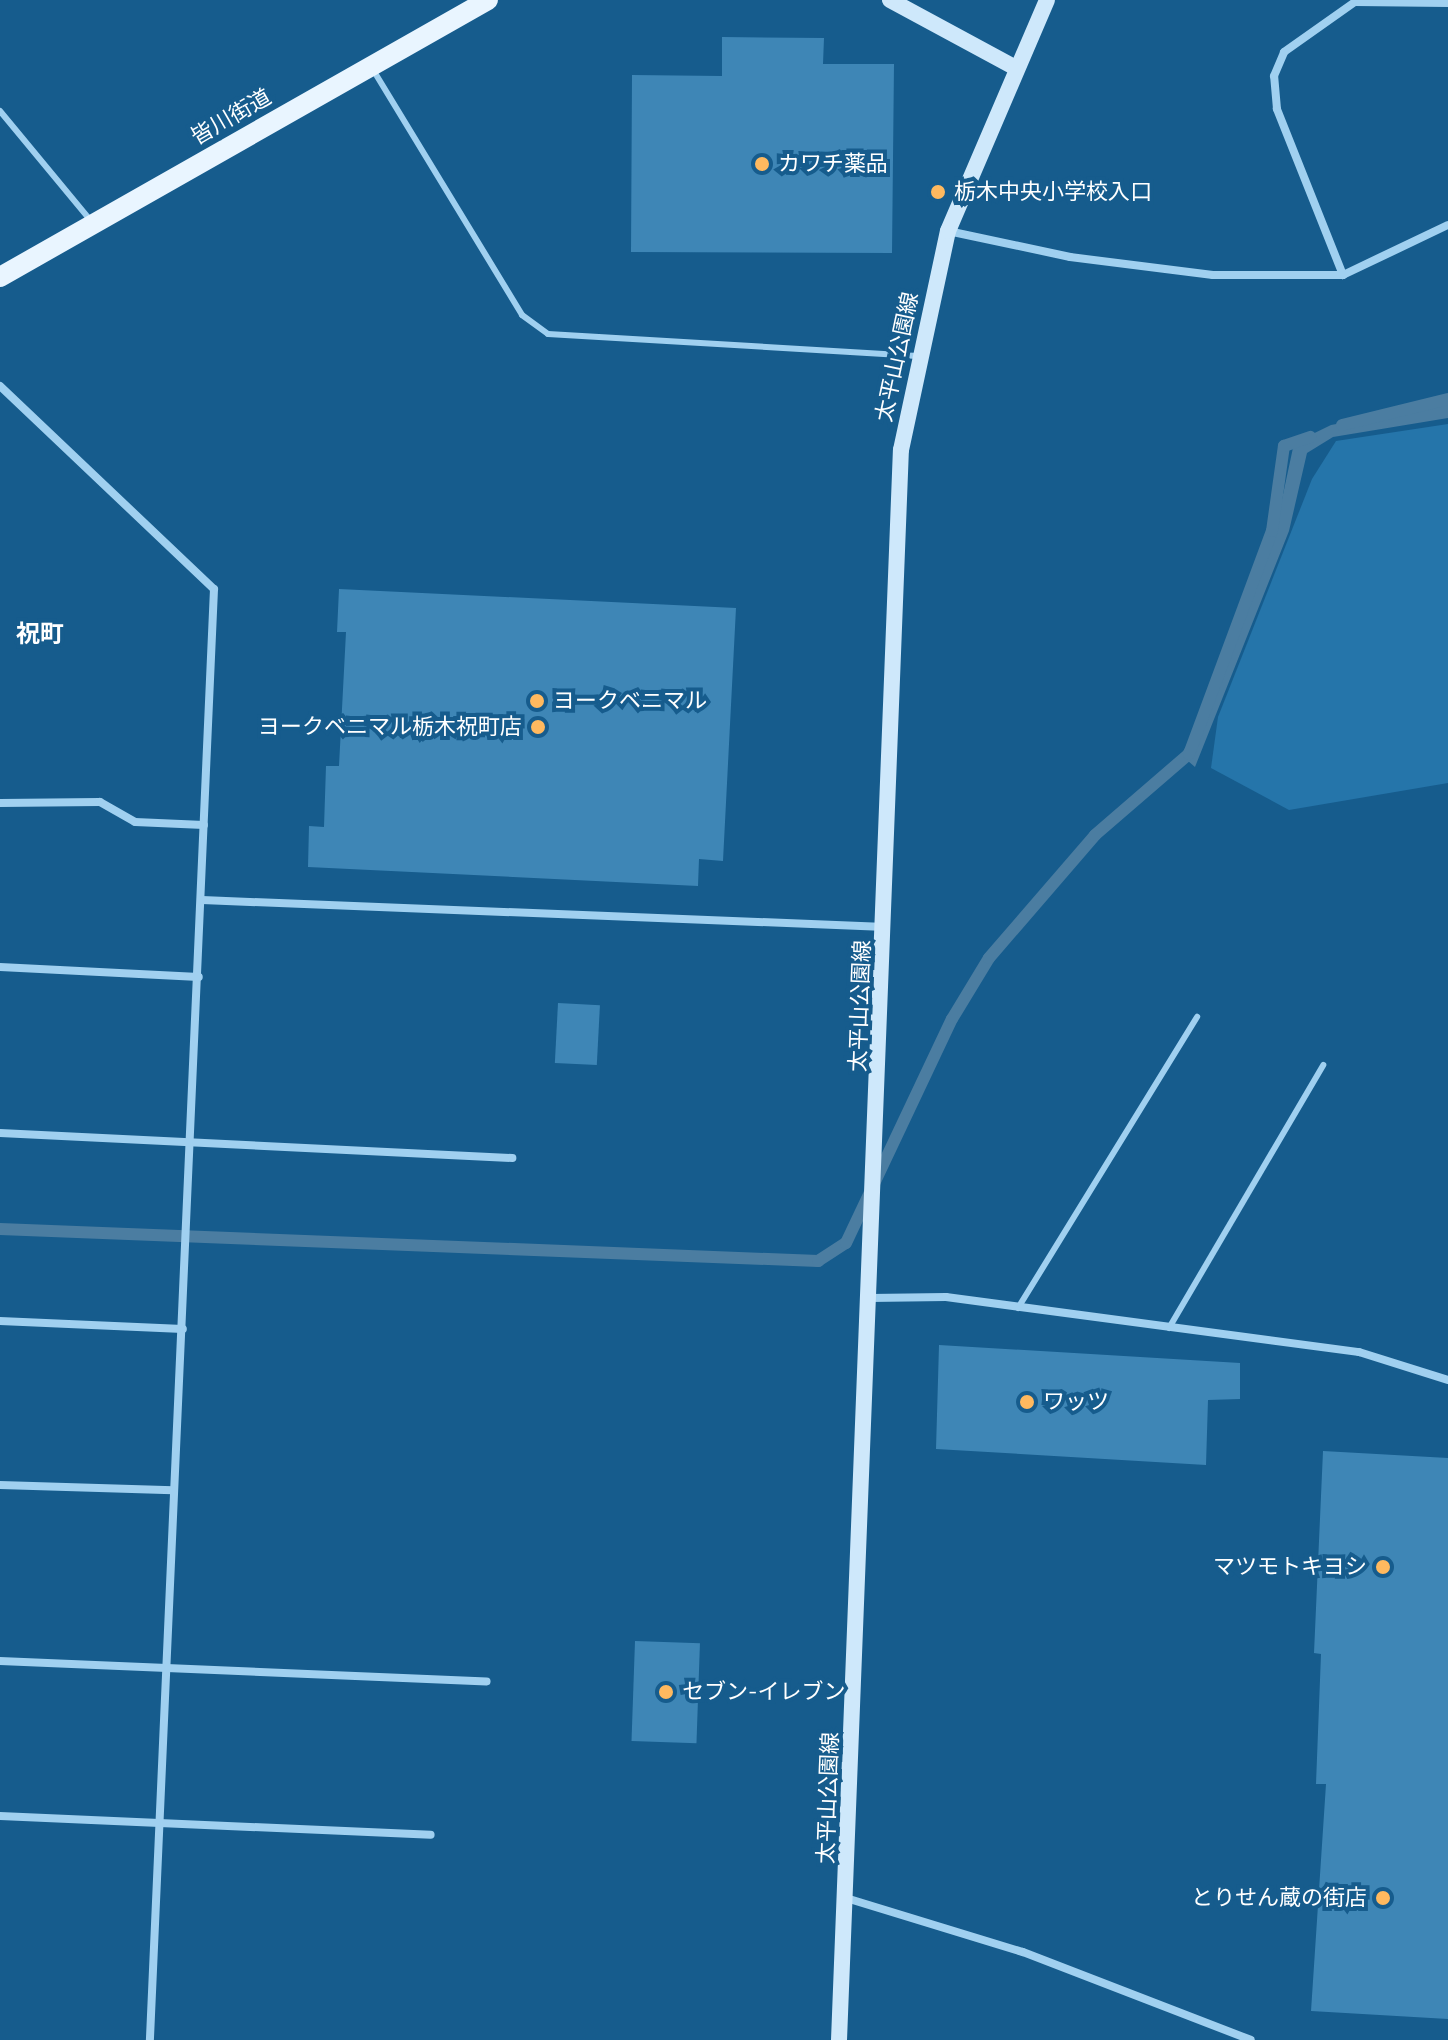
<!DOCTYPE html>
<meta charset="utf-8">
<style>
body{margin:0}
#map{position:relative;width:1448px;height:2040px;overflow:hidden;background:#165c8d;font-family:Mulish,"Noto Sans JP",sans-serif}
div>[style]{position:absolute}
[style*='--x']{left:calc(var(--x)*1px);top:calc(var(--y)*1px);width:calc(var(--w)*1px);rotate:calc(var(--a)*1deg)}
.green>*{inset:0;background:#2575aa}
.water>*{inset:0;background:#4b7da1}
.stream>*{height:12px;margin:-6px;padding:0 6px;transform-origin:6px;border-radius:6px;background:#4b7da1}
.building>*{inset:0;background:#3e86b6;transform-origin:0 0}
.lane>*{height:6px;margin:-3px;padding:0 3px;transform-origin:3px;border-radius:3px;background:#a0d0f0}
.street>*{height:8px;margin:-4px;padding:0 4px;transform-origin:4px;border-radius:4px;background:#a0d0f0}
.secondary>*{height:16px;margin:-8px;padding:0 8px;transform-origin:8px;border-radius:8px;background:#cee8fb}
.primary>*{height:20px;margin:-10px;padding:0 10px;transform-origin:10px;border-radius:10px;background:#e9f5ff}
.dots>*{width:22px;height:22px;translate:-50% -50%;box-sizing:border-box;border:4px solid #165c8d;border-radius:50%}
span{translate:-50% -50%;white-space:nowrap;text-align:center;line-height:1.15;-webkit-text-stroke:8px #165c8d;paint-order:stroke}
.street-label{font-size:22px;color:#fff}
.poi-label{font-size:22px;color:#fff}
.left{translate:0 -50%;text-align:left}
.right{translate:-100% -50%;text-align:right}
.neighbourhood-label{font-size:24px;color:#fff;font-weight:700}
</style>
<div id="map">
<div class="green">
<div style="clip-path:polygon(1448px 424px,1448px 783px,1289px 810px,1211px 768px,1218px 717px,1312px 479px,1336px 441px)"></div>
</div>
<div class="water">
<div style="clip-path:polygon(1448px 403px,1448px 418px,1333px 437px,1307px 453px,1289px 531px,1195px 767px,1181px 755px,1206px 712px,1278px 518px,1294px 443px,1331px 425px)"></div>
</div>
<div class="stream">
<div style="--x:1342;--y:425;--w:109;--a:-13.8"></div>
<div style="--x:0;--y:1229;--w:819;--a:2.24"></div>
<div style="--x:818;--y:1261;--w:33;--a:-33"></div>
<div style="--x:846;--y:1243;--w:248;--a:-64.7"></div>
<div style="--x:952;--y:1019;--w:71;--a:-58.8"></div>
<div style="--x:989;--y:958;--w:162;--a:-49.2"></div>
<div style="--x:1095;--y:835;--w:124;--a:-40.8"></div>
<div style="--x:1189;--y:754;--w:238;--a:-69.6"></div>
<div style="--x:1272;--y:531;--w:86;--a:-82"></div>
<div style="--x:1284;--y:446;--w:28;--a:-19"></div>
</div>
<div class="building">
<div style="clip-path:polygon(722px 37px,824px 38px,823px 64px,894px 64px,892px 253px,631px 252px,632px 75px,722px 76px)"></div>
<div style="clip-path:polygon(339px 589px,736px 608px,723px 861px,699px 859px,698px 886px,308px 867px,309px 826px,324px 827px,326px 766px,339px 766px,346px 632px,337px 632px)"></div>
<div style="left:558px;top:1003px;width:42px;height:60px;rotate:3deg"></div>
<div style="clip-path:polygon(939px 1345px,1240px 1363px,1240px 1399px,1208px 1400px,1206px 1465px,936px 1449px)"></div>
<div style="clip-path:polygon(1323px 1451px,1448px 1458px,1448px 2019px,1311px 2011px,1326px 1784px,1316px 1784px,1321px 1654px,1314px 1653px)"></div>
<div style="left:635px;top:1641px;width:65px;height:100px;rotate:2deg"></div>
</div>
<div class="lane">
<div style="--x:372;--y:68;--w:289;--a:58.7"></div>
<div style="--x:522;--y:315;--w:32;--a:36"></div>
<div style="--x:548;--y:334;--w:370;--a:3.4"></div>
<div style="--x:0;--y:111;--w:143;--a:50.4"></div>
<div style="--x:1018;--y:1308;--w:342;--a:-58.4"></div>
<div style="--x:1169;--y:1328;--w:305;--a:-59.6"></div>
</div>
<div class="street">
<div style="--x:948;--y:231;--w:125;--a:12"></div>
<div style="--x:1070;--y:257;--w:144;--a:7.2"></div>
<div style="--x:1213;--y:275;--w:130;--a:0"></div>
<div style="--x:1343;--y:275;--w:116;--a:-25.5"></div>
<div style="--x:1343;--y:275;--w:179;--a:-111.7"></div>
<div style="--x:1277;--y:109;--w:33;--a:-95"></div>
<div style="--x:1274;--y:76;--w:26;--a:-67"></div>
<div style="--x:1284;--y:52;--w:87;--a:-35.2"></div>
<div style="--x:1355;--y:2;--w:93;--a:0.6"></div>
<div style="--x:0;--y:386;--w:295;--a:43.5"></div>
<div style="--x:214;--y:589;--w:1452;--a:92.53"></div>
<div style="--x:0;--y:803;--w:100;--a:-0.6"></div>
<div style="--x:100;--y:802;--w:40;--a:29.7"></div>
<div style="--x:135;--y:822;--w:69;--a:2.5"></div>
<div style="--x:202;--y:900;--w:684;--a:2.26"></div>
<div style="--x:0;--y:967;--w:199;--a:2.9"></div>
<div style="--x:0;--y:1133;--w:513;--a:2.8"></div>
<div style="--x:870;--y:1298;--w:76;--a:-0.8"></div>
<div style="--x:946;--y:1297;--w:417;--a:7.6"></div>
<div style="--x:1359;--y:1352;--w:93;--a:17.5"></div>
<div style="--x:0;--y:1321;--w:183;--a:2.5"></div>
<div style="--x:0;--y:1485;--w:173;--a:1.7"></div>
<div style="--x:0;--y:1661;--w:487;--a:2.4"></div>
<div style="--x:0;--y:1816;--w:431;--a:2.5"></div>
<div style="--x:846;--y:1898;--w:185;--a:17"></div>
<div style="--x:1023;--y:1952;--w:244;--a:21.1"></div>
</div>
<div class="secondary">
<div style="--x:890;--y:0;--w:141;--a:28.4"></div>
<div style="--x:839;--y:2040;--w:1591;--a:-87.77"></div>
<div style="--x:901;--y:450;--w:224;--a:-77.9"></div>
<div style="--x:948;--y:231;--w:251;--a:-66.8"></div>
</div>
<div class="primary">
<div style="--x:0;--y:277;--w:561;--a:-29.58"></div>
</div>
<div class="dots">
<div style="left:762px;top:164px;background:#ffb95f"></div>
<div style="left:938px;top:192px;background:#ffb95f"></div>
<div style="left:537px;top:701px;background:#ffb95f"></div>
<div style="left:538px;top:727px;background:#ffb95f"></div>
<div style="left:1027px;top:1402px;background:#ffb95f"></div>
<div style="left:1383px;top:1567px;background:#ffb95f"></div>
<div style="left:666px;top:1692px;background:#ffb95f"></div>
<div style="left:1383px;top:1898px;background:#ffb95f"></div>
</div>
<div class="street-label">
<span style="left:231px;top:117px;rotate:-30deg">皆川街道</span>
<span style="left:897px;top:357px;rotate:-78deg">太平山公園線</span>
<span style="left:860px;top:1006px;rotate:-88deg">太平山公園線</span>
<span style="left:828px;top:1798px;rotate:-88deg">太平山公園線</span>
</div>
<div class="poi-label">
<span class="left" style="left:778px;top:164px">カワチ薬品</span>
<span class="left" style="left:954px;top:192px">栃木中央小学校入口</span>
<span class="left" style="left:553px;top:701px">ヨークベニマル</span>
<span class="right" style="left:522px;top:727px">ヨークベニマル栃木祝町店</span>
<span class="left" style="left:1043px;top:1402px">ワッツ</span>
<span class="right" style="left:1367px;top:1567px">マツモトキヨシ</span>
<span class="left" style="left:682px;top:1692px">セブン-イレブン</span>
<span class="right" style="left:1367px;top:1898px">とりせん蔵の街店</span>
</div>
<div class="neighbourhood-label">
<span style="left:40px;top:634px">祝町</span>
</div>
</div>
